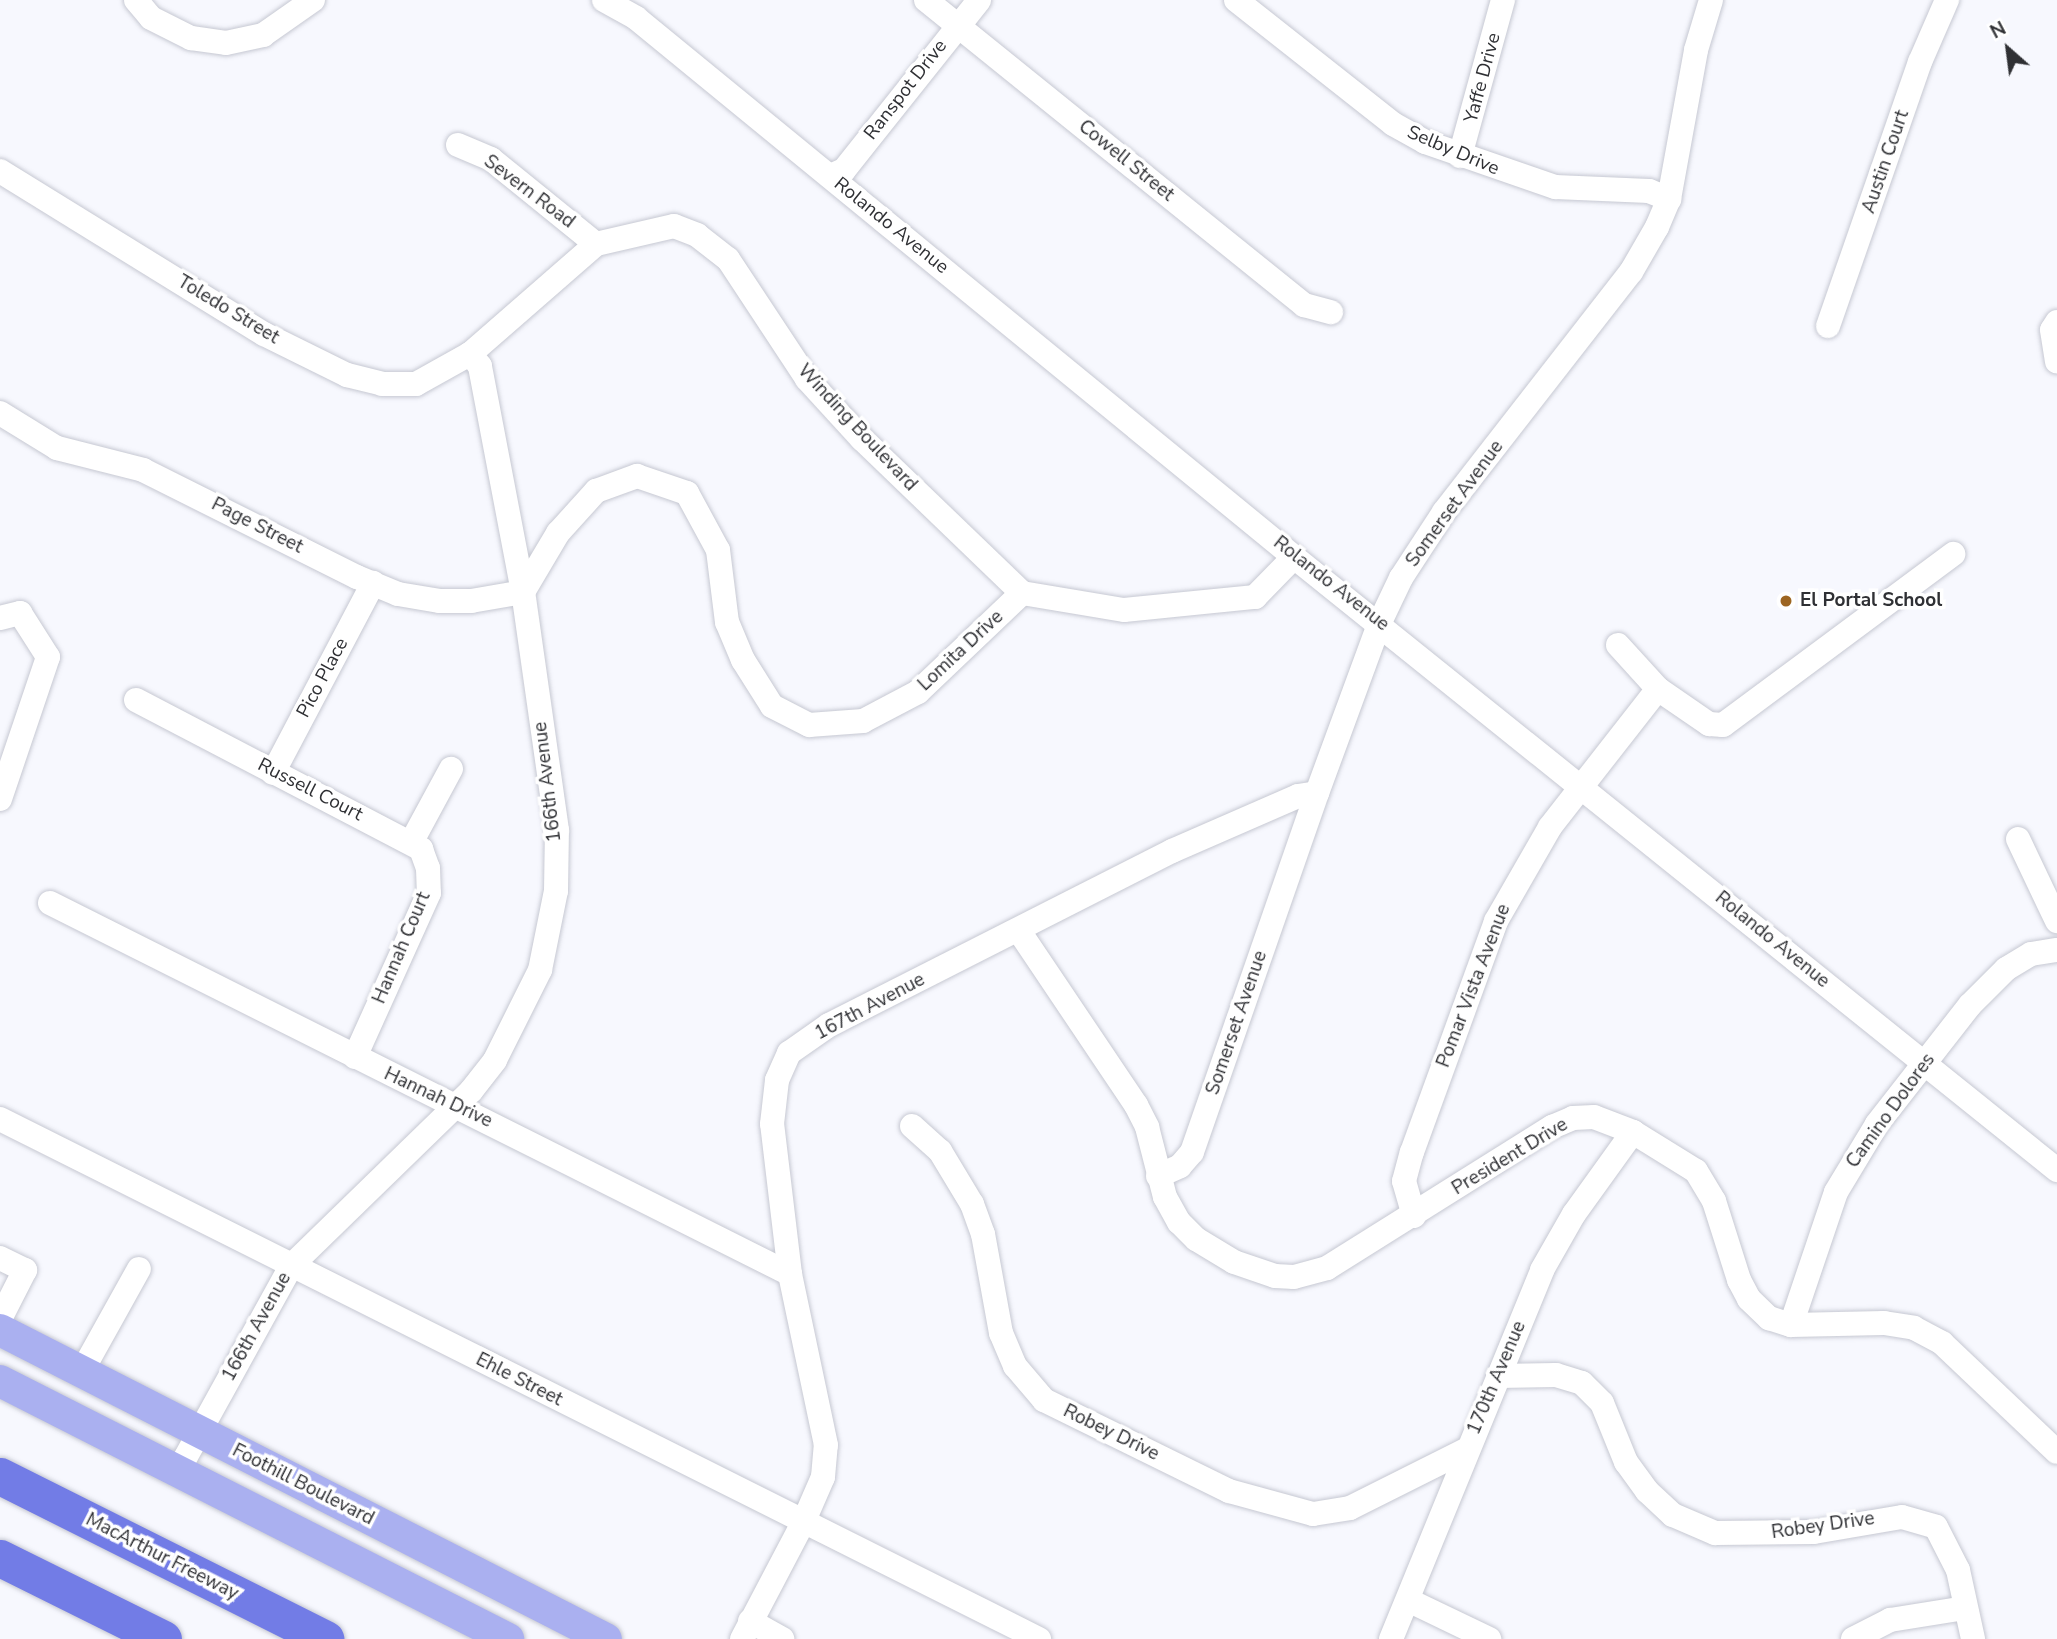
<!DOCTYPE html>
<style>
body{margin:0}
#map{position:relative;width:2057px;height:1639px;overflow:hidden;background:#f7f8fe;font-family:"Nunito Sans",sans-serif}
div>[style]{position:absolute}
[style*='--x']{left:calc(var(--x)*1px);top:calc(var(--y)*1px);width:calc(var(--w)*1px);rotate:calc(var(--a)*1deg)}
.roads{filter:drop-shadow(0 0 2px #c6c8d2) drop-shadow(0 0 2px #c6c8d2)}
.minor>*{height:24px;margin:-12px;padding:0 12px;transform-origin:12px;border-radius:12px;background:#fff}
.major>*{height:32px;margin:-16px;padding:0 16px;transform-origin:16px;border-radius:16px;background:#aab0f0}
.highway>*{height:37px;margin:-18.5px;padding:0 18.5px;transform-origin:18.5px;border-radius:18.5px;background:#727ce6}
.dots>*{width:19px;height:19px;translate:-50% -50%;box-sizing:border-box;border:4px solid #fff;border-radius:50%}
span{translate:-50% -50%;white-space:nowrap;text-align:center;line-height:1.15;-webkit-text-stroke:7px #fff;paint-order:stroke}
.street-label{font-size:19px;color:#2f3034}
.poi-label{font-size:19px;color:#2f3034;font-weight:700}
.left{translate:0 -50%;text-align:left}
.north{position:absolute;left:1973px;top:14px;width:70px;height:70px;-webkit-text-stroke:5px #fff;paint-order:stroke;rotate:332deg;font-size:19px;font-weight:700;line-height:28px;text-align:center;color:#2f3034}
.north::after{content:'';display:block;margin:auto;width:24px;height:32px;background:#2f3034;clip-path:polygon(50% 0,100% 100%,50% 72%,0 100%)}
</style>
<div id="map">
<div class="roads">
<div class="minor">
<div style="--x:136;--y:0;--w:23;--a:50"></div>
<div style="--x:151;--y:18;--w:45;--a:26.6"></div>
<div style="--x:191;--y:38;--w:35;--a:8"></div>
<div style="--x:226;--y:43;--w:38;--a:-12"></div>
<div style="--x:263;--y:35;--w:61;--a:-35"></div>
<div style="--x:604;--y:0;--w:37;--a:29"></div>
<div style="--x:636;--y:18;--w:851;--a:39.32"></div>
<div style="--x:1294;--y:557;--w:979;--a:38.78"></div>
<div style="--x:926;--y:0;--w:486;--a:38.9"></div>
<div style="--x:1304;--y:305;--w:28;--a:15"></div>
<div style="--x:1236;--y:0;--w:200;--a:38.3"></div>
<div style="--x:1393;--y:124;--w:37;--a:29"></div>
<div style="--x:1425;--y:142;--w:138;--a:19.1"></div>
<div style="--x:1555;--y:187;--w:94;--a:2.4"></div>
<div style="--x:1649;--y:191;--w:22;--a:22"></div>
<div style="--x:458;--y:145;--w:36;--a:23"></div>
<div style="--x:491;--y:159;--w:135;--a:39"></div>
<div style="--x:1460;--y:156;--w:162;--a:-74.6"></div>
<div style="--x:0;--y:171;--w:310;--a:31.7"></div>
<div style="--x:264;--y:334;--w:93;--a:26.3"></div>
<div style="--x:347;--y:375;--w:36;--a:14"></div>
<div style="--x:382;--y:384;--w:34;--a:0"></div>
<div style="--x:416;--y:384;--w:62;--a:-29.1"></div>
<div style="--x:470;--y:354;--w:167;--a:-41.1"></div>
<div style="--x:596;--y:244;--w:80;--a:-13"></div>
<div style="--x:674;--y:226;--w:25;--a:21"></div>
<div style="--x:697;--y:235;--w:39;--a:38"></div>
<div style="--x:728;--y:259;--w:144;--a:56.6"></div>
<div style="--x:807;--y:379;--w:81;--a:47.5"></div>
<div style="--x:862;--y:439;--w:222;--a:43.9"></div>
<div style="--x:1022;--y:593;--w:103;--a:9.5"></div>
<div style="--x:1124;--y:610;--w:132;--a:-5.7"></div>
<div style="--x:1255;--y:597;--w:56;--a:-45.7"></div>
<div style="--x:830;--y:176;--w:15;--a:-23"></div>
<div style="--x:844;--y:170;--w:217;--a:-51.5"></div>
<div style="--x:2057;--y:322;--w:9;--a:122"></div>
<div style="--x:2052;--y:330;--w:32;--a:81"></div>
<div style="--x:1828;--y:326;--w:280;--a:-70.8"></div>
<div style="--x:1920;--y:62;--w:68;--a:-66.5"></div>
<div style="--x:0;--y:413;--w:67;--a:31.6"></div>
<div style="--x:57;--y:448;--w:89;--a:14.3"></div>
<div style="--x:143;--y:470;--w:239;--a:26.6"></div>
<div style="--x:357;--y:577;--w:44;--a:22.5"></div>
<div style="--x:398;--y:594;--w:43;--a:9.5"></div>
<div style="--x:440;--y:601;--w:31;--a:0"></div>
<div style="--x:471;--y:601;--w:53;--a:-9.8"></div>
<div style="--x:523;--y:592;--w:69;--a:-59.3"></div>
<div style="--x:558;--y:533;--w:57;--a:-47.9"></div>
<div style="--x:596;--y:491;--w:44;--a:-20.1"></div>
<div style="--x:637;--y:476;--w:53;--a:18.8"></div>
<div style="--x:687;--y:493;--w:65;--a:61.5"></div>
<div style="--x:718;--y:550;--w:73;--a:82.9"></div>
<div style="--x:727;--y:622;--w:41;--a:67.2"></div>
<div style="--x:743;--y:660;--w:54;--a:57.8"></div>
<div style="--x:772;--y:706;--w:42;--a:27.2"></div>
<div style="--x:809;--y:725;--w:54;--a:-4.2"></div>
<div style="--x:863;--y:721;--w:62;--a:-27.8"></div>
<div style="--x:918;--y:692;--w:144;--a:-43.6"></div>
<div style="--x:0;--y:618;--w:21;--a:-14"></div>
<div style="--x:20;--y:613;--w:52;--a:57.5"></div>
<div style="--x:48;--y:657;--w:150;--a:108.7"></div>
<div style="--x:1618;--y:645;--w:59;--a:47.7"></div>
<div style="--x:1658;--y:689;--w:62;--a:34.5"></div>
<div style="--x:1709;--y:724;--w:14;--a:4"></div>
<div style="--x:1723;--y:725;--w:287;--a:-36.6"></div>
<div style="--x:136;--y:700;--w:322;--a:27.6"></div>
<div style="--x:421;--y:849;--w:20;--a:70"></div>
<div style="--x:428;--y:868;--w:25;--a:88"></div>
<div style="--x:429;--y:893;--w:180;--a:114.3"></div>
<div style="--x:273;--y:773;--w:215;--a:-62.2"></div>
<div style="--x:2018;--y:839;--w:91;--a:64.6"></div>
<div style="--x:412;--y:841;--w:82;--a:-61.6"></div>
<div style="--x:50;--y:903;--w:828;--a:26.63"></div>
<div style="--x:1019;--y:931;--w:210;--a:56.1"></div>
<div style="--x:1136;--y:1105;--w:25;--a:63"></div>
<div style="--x:1147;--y:1127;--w:72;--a:75.6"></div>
<div style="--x:1165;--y:1197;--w:29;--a:61"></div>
<div style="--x:1179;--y:1222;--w:24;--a:45"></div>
<div style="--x:1196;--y:1239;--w:44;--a:31.2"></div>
<div style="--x:1234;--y:1262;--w:43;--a:18.9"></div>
<div style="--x:1275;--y:1276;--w:19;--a:3"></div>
<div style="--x:1294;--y:1277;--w:34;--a:-15"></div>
<div style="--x:1327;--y:1268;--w:266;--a:-32.1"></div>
<div style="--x:1552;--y:1127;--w:23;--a:-23"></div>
<div style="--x:1573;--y:1118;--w:21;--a:-3"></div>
<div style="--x:1594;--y:1117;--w:42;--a:21"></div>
<div style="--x:1633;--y:1132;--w:74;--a:31.8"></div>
<div style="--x:1696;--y:1171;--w:35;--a:59"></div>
<div style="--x:1714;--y:1201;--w:83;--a:72.4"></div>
<div style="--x:1739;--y:1280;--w:21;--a:62"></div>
<div style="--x:1749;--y:1299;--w:28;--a:44"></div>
<div style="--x:1769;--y:1318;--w:23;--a:18"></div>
<div style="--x:1791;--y:1325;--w:93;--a:-1.2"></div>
<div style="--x:1884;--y:1323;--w:30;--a:9"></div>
<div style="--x:1914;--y:1328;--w:32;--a:28"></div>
<div style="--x:1942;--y:1343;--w:158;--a:43.5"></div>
<div style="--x:0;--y:1119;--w:1162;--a:26.59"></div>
<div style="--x:912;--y:1126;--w:38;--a:42"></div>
<div style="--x:940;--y:1151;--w:62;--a:58.9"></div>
<div style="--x:972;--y:1204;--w:32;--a:70"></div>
<div style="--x:983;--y:1234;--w:101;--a:79.7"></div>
<div style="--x:1001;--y:1333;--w:36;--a:67"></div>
<div style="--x:1015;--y:1366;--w:45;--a:49.5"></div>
<div style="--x:1044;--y:1400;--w:206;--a:26.2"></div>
<div style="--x:1229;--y:1491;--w:87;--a:15.3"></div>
<div style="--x:1313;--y:1514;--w:37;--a:-9"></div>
<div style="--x:1350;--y:1508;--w:130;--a:-26.6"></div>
<div style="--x:1158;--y:1176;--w:24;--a:-24"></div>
<div style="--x:1180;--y:1166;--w:18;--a:-49"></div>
<div style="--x:1192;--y:1152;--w:380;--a:-70.8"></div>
<div style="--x:1317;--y:793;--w:182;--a:-69.8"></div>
<div style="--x:1380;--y:622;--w:49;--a:-64.5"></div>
<div style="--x:1401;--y:578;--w:79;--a:-56.9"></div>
<div style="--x:1444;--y:512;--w:304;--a:-52.1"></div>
<div style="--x:1631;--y:272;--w:52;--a:-60"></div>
<div style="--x:1657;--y:227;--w:30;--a:-67"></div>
<div style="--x:1669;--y:199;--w:151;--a:-79.7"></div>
<div style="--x:1696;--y:50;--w:52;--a:-73.3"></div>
<div style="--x:1414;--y:1216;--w:36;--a:-106"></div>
<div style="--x:1404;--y:1181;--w:30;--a:-75"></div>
<div style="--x:1412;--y:1152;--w:246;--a:-70"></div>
<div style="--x:1496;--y:921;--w:108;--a:-60.1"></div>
<div style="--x:1550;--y:827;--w:175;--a:-52"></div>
<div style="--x:0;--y:1258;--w:28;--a:26"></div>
<div style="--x:25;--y:1270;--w:55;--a:117"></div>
<div style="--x:1791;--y:1325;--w:140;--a:-71.3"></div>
<div style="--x:1836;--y:1192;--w:79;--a:-58.9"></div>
<div style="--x:1877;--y:1124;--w:151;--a:-52"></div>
<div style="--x:1970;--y:1005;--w:51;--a:-45"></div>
<div style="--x:2006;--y:969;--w:29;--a:-31"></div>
<div style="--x:2031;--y:954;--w:26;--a:-9"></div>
<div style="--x:81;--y:1373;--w:119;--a:-60.9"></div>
<div style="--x:1498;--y:1376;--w:58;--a:-1"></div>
<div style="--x:1556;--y:1375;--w:27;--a:17"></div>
<div style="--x:1582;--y:1383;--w:28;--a:45"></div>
<div style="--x:1602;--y:1403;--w:64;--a:67.9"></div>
<div style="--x:1626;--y:1462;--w:36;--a:54"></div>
<div style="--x:1647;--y:1491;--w:35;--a:43"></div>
<div style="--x:1673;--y:1515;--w:46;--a:23.2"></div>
<div style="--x:1715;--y:1533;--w:99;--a:-0.6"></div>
<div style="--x:1814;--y:1532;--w:89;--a:-9.7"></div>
<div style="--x:1902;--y:1517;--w:35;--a:16"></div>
<div style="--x:1936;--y:1527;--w:48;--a:62.9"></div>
<div style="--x:1958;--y:1570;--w:71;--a:77.7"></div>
<div style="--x:178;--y:1471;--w:234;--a:-61.1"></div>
<div style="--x:291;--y:1266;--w:251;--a:-44.2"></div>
<div style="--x:471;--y:1091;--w:39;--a:-52"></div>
<div style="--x:495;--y:1060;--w:101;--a:-63.4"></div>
<div style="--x:540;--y:970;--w:81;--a:-78.6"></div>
<div style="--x:556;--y:891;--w:61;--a:-89.1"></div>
<div style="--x:557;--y:830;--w:240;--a:-98.1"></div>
<div style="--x:523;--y:592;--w:230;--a:-100.8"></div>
<div style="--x:480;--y:366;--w:16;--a:-130"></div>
<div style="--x:1410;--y:1601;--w:88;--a:25.7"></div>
<div style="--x:750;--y:1621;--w:37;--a:29"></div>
<div style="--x:742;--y:1639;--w:131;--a:-62.3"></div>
<div style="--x:803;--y:1523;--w:50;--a:-66.5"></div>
<div style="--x:823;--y:1477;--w:32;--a:-85"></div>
<div style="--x:826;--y:1445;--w:175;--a:-101.9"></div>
<div style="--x:790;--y:1274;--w:151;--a:-96.8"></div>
<div style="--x:772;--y:1124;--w:44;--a:-83.5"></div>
<div style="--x:777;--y:1080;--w:30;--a:-66"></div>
<div style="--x:789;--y:1053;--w:49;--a:-35"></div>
<div style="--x:829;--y:1025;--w:385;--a:-26.9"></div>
<div style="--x:1172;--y:851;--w:137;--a:-23.6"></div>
<div style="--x:1298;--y:796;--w:19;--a:-9"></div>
<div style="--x:1391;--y:1639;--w:399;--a:-67.7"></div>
<div style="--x:1542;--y:1270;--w:64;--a:-60.3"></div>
<div style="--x:1574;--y:1214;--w:101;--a:-54.3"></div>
<div style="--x:1853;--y:1639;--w:42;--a:-27.2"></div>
<div style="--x:1890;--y:1620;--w:76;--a:-9.1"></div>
</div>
<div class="major">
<div style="--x:0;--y:1330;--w:680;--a:27.02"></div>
<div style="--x:0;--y:1381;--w:570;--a:26.92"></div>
</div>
<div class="highway">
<div style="--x:0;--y:1476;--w:364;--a:26.6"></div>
<div style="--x:0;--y:1558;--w:182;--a:26.4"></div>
</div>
</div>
<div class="dots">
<div style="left:1786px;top:601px;background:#9d6521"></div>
</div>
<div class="street-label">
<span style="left:1483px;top:78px;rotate:-75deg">Yaffe Drive</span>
<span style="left:906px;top:90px;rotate:-52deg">Ranspot Drive</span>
<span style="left:1453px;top:151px;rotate:23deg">Selby Drive</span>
<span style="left:1126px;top:161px;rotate:39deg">Cowell Street</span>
<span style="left:1886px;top:162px;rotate:-71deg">Austin Court</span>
<span style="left:529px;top:192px;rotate:37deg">Severn Road</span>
<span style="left:891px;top:226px;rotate:39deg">Rolando Avenue</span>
<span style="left:228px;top:310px;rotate:31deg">Toledo Street</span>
<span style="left:857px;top:428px;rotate:47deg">Winding Boulevard</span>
<span style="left:1455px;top:504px;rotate:-54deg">Somerset Avenue</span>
<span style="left:257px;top:526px;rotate:27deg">Page Street</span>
<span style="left:1331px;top:584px;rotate:38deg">Rolando Avenue</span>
<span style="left:961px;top:651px;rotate:-43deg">Lomita Drive</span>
<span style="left:323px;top:678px;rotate:-62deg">Pico Place</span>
<span style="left:548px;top:782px;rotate:-97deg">166th Avenue</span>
<span style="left:310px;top:790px;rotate:27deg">Russell Court</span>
<span style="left:1772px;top:940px;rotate:39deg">Rolando Avenue</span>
<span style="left:402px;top:948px;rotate:-67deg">Hannah Court</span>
<span style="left:1474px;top:986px;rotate:-69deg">Pomar Vista Avenue</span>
<span style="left:870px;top:1007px;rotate:-28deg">167th Avenue</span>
<span style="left:1237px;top:1023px;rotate:-71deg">Somerset Avenue</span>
<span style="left:438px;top:1098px;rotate:25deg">Hannah Drive</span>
<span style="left:1891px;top:1111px;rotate:-54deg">Camino Dolores</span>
<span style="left:1510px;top:1157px;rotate:-31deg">President Drive</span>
<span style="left:257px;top:1327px;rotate:-61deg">166th Avenue</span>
<span style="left:1497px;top:1378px;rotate:-67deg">170th Avenue</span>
<span style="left:519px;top:1380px;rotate:27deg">Ehle Street</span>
<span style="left:1111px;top:1433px;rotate:26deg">Robey Drive</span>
<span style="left:303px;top:1485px;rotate:27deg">Foothill Boulevard</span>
<span style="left:1823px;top:1526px;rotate:-8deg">Robey Drive</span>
<span style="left:162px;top:1557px;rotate:27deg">MacArthur Freeway</span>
</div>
<div class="poi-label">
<span class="left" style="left:1800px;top:601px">El Portal School</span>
</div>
<div class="north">N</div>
</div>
